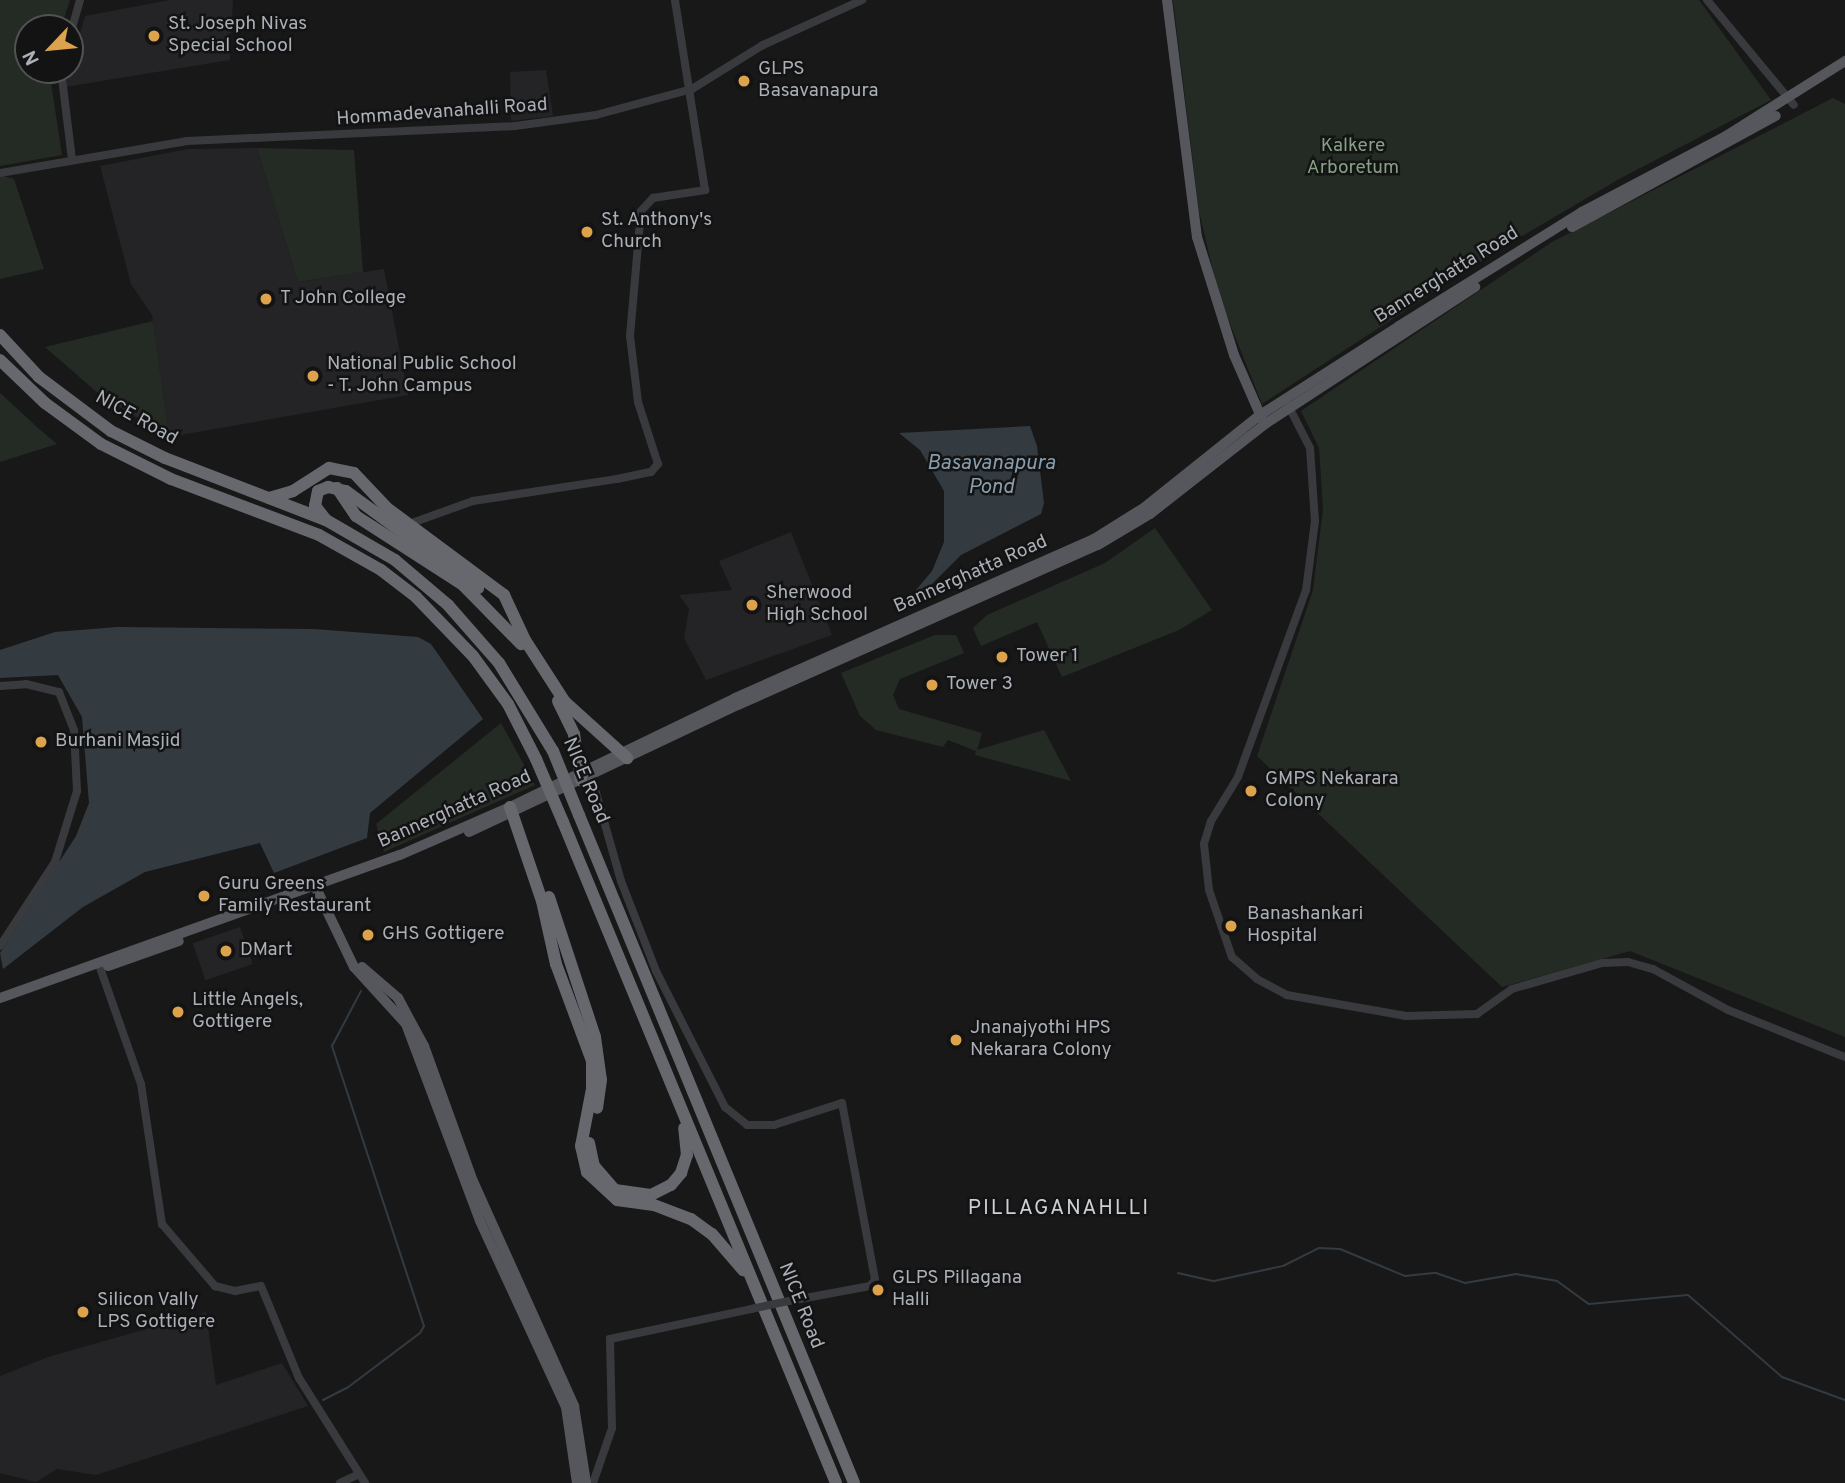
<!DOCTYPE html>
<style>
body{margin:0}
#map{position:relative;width:1845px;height:1483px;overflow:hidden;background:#181819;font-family:Overpass,sans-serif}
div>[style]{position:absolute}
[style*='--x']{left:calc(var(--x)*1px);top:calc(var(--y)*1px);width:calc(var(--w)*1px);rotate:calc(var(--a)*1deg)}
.built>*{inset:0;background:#242426;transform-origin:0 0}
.green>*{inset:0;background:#242b25}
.water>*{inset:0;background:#333b41}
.stream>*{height:2px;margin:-1px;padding:0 1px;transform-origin:1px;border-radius:1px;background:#333b41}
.minor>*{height:8px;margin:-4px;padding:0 4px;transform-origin:4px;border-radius:4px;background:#393a3e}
.major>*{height:10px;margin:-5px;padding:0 5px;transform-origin:5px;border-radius:5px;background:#55575c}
.highway>*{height:12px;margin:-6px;padding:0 6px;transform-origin:6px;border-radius:6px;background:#66686e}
.minor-bridge>*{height:8px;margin:-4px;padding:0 4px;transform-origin:4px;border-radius:4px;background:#393a3e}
.highway-bridge>*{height:12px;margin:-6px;padding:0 6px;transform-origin:6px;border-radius:6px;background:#66686e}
.dots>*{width:19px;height:19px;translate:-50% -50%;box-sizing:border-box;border:4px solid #131314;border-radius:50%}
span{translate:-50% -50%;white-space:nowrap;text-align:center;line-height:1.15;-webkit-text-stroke:5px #131314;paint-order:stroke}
.poi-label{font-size:19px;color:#abb0b7}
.left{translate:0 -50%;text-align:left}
.street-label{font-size:19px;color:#abb0b7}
.park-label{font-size:19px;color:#85a085}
.water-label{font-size:21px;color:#879eae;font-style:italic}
.neighbourhood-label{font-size:21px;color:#cccfd4;letter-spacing:2px}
.north{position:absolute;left:14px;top:14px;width:70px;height:70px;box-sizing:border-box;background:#131314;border:2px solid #505255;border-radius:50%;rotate:244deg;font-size:19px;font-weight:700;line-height:28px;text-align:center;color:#abb0b7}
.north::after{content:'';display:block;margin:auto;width:24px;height:32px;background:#dda24c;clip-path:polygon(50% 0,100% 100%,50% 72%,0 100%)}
</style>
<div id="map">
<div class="built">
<div style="clip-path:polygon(170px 0,233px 0,230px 60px,65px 87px,85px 16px)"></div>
<div style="clip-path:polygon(546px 70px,553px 116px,511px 121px,510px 72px)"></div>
<div style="clip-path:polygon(257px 148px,298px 282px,384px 269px,408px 395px,169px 437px,152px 315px,131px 284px,100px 166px,188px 149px)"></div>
<div style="clip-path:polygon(791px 532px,832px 635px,706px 680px,684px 638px,689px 609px,679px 595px,732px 590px,719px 561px)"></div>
<div style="left:240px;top:927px;width:39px;height:50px;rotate:71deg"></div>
<div style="clip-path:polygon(206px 1312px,216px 1385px,282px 1363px,308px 1406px,96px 1475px,57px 1469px,36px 1482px,0 1473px,0 1376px,48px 1357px)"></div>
</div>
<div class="green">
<div style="clip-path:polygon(0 0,70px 0,61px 28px,28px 28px,28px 70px,49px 70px,62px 155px,0 166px)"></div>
<div style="clip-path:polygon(1173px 0,1699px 0,1771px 100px,1619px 179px,1500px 249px,1262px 404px,1219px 296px,1199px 211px)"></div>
<div style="clip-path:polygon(1833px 98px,1845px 104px,1845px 1037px,1630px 951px,1502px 987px,1257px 756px,1313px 590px,1323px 509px,1319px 448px,1301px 411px,1552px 242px)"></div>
<div style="clip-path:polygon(257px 148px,354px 150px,363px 272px,298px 282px)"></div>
<div style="clip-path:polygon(0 175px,14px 179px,44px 269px,0 279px)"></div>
<div style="clip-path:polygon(153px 321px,169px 437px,100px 395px,45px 347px)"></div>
<div style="clip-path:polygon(0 393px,37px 427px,57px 444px,0 462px)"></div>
<div style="clip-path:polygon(1155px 528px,1212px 610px,1179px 630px,1062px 677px,1037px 622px,981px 646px,973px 628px,987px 615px,1105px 563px)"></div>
<div style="clip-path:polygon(935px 635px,956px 635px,964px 653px,900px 679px,893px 695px,899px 709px,982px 733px,977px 750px,1044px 730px,1071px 781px,975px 755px,976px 751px,948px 740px,943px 747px,876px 730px,860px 716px,841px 673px)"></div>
<div style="clip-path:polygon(501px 723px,535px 785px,384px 852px,376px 824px)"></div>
</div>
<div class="water">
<div style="clip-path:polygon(1030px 426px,1037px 446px,1044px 503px,1041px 514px,961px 555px,919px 597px,916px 590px,932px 571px,944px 542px,944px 491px,920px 450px,899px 433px)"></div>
<div style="clip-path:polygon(117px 627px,314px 629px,418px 637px,431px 644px,483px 719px,370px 813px,367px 838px,274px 873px,260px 843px,145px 872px,83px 907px,3px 969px,0 953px,76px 836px,89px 803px,82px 717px,58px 675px,0 678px,0 650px,55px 632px)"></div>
</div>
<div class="stream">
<div style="--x:1178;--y:1273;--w:37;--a:13"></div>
<div style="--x:1214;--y:1281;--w:71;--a:-12.3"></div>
<div style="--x:1283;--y:1266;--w:40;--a:-26.6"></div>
<div style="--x:1319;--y:1248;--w:21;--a:3"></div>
<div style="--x:1340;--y:1249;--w:70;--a:22.6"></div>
<div style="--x:1405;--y:1276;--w:31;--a:-6"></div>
<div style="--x:1436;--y:1273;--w:31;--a:19"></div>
<div style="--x:1465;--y:1283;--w:52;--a:-10"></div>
<div style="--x:1516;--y:1274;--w:42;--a:9.7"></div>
<div style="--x:1557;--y:1281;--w:39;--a:36"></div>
<div style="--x:1589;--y:1304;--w:99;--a:-5.2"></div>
<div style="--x:1688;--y:1295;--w:125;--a:41.1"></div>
<div style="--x:1782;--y:1377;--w:67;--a:20.1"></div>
<div style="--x:323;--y:1400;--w:27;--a:-27"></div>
<div style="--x:347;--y:1388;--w:91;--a:-37"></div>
<div style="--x:420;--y:1333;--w:8;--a:-60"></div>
<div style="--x:424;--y:1326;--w:295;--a:-108.2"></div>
<div style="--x:332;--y:1046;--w:62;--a:-62.2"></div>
</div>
<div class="minor">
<div style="--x:1707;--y:0;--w:136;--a:50.4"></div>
<div style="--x:70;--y:35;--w:36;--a:-74"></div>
<div style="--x:61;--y:70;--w:91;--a:83"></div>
<div style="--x:0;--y:173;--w:190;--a:-9.7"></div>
<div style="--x:187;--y:141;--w:328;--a:-2.6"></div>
<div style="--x:515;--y:126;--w:82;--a:-7.7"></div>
<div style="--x:596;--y:115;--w:99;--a:-15.2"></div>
<div style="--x:692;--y:89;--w:84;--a:-31.8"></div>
<div style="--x:763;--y:45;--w:109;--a:-24.4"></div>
<div style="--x:1288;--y:405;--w:48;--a:62.9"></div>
<div style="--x:1310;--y:448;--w:73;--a:86.1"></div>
<div style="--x:1315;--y:521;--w:70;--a:97.4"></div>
<div style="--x:1306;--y:590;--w:199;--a:110"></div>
<div style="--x:1238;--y:777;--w:52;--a:121.5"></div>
<div style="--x:1211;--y:821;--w:24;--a:107"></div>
<div style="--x:1204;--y:844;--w:46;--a:83.8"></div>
<div style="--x:1209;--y:890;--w:71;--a:71.1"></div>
<div style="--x:1232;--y:957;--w:33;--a:41"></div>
<div style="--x:1257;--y:979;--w:34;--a:28"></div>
<div style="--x:1287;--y:995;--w:121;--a:10"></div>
<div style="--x:1406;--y:1016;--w:71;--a:-1.6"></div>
<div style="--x:1477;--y:1014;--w:43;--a:-35.5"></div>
<div style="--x:1512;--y:989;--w:94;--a:-16.1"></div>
<div style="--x:1602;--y:963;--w:26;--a:-2"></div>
<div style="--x:1628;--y:962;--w:26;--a:16"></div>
<div style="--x:1653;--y:969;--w:85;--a:28.7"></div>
<div style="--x:1728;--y:1010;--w:126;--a:21.9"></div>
<div style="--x:409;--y:524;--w:68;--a:-19.8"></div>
<div style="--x:473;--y:501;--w:146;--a:-8.7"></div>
<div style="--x:617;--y:479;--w:35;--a:-12"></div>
<div style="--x:651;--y:472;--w:11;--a:-49"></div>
<div style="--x:658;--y:464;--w:65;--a:-107.9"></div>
<div style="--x:638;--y:402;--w:66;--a:-96.9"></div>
<div style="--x:630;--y:336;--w:125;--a:-85"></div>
<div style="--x:641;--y:211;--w:18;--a:-47"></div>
<div style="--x:653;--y:198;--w:53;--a:-8.7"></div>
<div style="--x:705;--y:190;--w:192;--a:-99"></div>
<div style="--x:0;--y:686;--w:26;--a:-4"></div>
<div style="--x:26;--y:684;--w:34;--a:14"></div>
<div style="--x:59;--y:692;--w:41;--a:68.5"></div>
<div style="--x:74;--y:730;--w:61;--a:87.2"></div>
<div style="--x:77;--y:791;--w:74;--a:107.2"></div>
<div style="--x:55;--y:862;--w:100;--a:123.2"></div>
<div style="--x:591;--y:775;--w:110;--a:74.2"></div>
<div style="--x:621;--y:881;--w:97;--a:68.7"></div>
<div style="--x:656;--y:971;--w:153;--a:63.1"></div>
<div style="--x:725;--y:1107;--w:28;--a:39"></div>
<div style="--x:747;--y:1125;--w:27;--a:0"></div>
<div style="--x:774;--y:1125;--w:71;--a:-17.9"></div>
<div style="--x:842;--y:1103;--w:180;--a:79.4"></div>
<div style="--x:875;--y:1280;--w:8;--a:130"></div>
<div style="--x:870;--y:1286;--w:82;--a:169.5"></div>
<div style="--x:98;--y:962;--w:129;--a:70.6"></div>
<div style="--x:141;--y:1084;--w:142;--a:81.5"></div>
<div style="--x:162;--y:1224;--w:82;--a:49.5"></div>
<div style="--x:215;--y:1286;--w:21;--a:14"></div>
<div style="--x:235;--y:1291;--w:26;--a:-11"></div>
<div style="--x:261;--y:1286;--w:100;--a:67.6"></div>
<div style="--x:299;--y:1378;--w:124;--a:57.8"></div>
<div style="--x:340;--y:1483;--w:21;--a:-25"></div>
<div style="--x:593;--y:1483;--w:58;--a:-70.9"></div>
<div style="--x:612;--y:1428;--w:89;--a:-91.3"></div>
<div style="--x:610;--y:1339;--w:144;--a:-12"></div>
</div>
<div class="major">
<div style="--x:1167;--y:0;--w:239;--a:82.8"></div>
<div style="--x:1197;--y:237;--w:124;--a:72.6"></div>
<div style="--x:1234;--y:355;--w:72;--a:66.3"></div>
<div style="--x:1572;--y:227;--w:232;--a:-28.6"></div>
<div style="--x:469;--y:832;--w:297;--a:-25.3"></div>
<div style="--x:738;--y:705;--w:394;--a:-24"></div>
<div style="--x:1098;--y:545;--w:61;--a:-30.8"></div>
<div style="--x:1150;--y:514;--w:146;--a:-38"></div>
<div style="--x:1265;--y:424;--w:251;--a:-33.1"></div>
<div style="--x:315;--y:886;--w:90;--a:64.3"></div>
<div style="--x:354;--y:967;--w:77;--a:47.6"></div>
<div style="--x:406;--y:1024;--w:210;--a:69.4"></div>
<div style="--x:480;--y:1221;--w:205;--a:65.2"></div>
<div style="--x:566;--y:1407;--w:77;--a:81.8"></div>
<div style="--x:108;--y:966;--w:75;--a:-19.4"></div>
<div style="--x:362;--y:967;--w:48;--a:40.7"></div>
<div style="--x:398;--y:998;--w:55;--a:61.6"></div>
<div style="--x:424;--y:1046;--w:144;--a:70.1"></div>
<div style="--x:473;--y:1181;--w:247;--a:65.8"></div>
<div style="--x:574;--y:1406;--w:78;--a:81.1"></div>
<div style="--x:0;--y:998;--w:425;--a:-19.7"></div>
<div style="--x:400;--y:855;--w:120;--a:-23.6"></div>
<div style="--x:510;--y:807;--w:250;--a:-25.8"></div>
<div style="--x:735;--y:698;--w:393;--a:-23.9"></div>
<div style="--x:1094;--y:539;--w:60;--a:-32.1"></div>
<div style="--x:1145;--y:507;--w:147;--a:-38.7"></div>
<div style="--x:1260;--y:415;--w:165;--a:-32.6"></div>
<div style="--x:1399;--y:326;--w:216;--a:-31.9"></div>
<div style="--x:1582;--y:212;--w:163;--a:-27.8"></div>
<div style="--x:1726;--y:136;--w:141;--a:-32.2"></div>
</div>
<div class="highway">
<div style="--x:0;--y:335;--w:57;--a:47.1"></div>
<div style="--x:39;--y:377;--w:90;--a:36.9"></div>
<div style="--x:111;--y:431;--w:60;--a:26.6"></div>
<div style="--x:165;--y:458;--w:173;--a:21.1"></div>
<div style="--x:326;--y:520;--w:80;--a:30.1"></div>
<div style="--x:395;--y:560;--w:70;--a:40.3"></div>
<div style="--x:448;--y:605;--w:77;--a:48.7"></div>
<div style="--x:499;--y:663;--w:103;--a:58.5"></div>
<div style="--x:0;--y:360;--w:62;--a:43.7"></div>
<div style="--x:45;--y:403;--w:69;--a:36.2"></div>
<div style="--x:101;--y:444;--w:78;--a:26.6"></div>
<div style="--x:171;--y:479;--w:158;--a:20.7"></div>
<div style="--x:319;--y:535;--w:71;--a:29.4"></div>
<div style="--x:381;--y:570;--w:44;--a:37.6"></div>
<div style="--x:416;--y:597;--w:82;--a:46"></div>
<div style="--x:473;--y:656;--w:59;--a:53.9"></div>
<div style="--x:508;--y:704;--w:62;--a:63"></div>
<div style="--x:337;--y:488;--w:34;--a:56"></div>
<div style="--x:356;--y:516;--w:127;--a:32.8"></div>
<div style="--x:463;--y:585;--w:83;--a:45.5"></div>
<div style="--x:269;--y:498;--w:25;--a:-16"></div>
<div style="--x:293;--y:491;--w:43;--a:-32.6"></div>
<div style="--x:329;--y:468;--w:25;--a:11"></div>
<div style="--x:354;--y:473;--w:48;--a:46.7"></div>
<div style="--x:387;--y:508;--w:146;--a:36.6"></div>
<div style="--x:504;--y:595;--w:50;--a:65"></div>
<div style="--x:525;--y:640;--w:74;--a:57.2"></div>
<div style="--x:565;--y:702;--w:84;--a:42.1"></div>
<div style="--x:326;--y:520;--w:18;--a:-128"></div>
<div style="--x:315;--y:506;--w:15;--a:-79"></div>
<div style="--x:318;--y:491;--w:11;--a:-22"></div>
<div style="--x:328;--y:487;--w:18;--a:13"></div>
<div style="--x:346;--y:491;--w:164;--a:36.3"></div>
<div style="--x:558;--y:701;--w:37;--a:64"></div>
<div style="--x:574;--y:734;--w:47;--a:81.3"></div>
<div style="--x:510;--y:807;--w:99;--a:71.2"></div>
<div style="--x:542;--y:901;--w:65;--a:77.5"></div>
<div style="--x:556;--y:964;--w:103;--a:69.6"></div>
<div style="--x:592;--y:1061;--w:28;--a:90"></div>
<div style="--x:592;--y:1089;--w:58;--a:100.9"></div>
<div style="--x:581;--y:1146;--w:27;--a:77"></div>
<div style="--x:587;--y:1172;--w:41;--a:43"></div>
<div style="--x:617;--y:1200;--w:37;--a:8"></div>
<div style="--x:654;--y:1205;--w:40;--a:21"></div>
<div style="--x:691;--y:1219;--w:26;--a:36"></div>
<div style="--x:712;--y:1234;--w:48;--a:49.3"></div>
<div style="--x:579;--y:815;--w:722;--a:67.62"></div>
<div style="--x:563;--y:822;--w:715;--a:67.56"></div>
<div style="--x:549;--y:897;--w:147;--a:71.8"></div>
<div style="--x:595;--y:1037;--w:43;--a:82.1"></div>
<div style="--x:601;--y:1080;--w:28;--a:98"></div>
<div style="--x:589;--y:1143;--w:24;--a:78"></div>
<div style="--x:594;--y:1166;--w:32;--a:49"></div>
<div style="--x:615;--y:1190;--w:36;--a:8"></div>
<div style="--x:651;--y:1195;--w:22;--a:-27"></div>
<div style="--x:671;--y:1185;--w:16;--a:-50"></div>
<div style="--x:681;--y:1173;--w:19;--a:-72"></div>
<div style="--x:687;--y:1155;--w:27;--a:-96"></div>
</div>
<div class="minor-bridge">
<div style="--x:751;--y:1309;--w:39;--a:-12"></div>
</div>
<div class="highway-bridge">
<div style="--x:553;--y:751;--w:69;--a:67.9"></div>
<div style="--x:536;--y:759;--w:69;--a:66.8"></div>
</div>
<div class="dots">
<div style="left:154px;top:36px;background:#dda24c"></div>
<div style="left:744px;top:81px;background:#dda24c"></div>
<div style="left:587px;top:232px;background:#dda24c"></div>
<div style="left:266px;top:299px;background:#dda24c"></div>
<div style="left:313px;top:376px;background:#dda24c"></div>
<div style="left:752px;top:605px;background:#dda24c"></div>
<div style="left:1002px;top:657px;background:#dda24c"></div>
<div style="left:932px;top:685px;background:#dda24c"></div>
<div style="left:41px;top:742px;background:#dda24c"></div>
<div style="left:1251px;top:791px;background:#dda24c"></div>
<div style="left:204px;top:896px;background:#dda24c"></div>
<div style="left:1231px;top:926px;background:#dda24c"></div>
<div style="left:368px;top:935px;background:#dda24c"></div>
<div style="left:226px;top:951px;background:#dda24c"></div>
<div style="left:178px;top:1012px;background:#dda24c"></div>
<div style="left:956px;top:1040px;background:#dda24c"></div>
<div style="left:878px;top:1290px;background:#dda24c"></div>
<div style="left:83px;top:1312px;background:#dda24c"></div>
</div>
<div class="poi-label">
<span class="left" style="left:168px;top:36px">St. Joseph Nivas<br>Special School</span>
<span class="left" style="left:758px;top:81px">GLPS<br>Basavanapura</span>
<span class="left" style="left:601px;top:232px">St. Anthony's<br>Church</span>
<span class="left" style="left:280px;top:299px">T John College</span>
<span class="left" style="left:327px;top:376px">National Public School<br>- T. John Campus</span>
<span class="left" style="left:766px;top:605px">Sherwood<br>High School</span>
<span class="left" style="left:1016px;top:657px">Tower 1</span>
<span class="left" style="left:946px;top:685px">Tower 3</span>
<span class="left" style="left:55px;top:742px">Burhani Masjid</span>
<span class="left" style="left:1265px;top:791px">GMPS Nekarara<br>Colony</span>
<span class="left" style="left:218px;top:896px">Guru Greens<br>Family Restaurant</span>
<span class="left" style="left:1247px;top:926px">Banashankari<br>Hospital</span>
<span class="left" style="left:382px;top:935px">GHS Gottigere</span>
<span class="left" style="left:240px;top:951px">DMart</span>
<span class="left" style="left:192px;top:1012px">Little Angels,<br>Gottigere</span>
<span class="left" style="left:970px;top:1040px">Jnanajyothi HPS<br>Nekarara Colony</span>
<span class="left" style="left:892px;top:1290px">GLPS Pillagana<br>Halli</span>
<span class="left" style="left:97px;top:1312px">Silicon Vally<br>LPS Gottigere</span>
</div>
<div class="street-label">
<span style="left:442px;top:113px;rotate:-4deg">Hommadevanahalli Road</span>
<span style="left:1447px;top:276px;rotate:-32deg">Bannerghatta Road</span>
<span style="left:136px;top:419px;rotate:29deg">NICE Road</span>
<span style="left:971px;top:575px;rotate:-24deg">Bannerghatta Road</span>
<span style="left:585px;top:781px;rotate:67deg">NICE Road</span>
<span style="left:455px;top:810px;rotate:-24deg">Bannerghatta Road</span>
<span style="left:800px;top:1306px;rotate:68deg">NICE Road</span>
</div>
<div class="park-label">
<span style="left:1353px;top:158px">Kalkere<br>Arboretum</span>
</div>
<div class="water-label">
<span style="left:991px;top:476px">Basavanapura<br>Pond</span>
</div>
<div class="neighbourhood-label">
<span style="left:1059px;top:1209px">PILLAGANAHLLI</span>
</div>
<div class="north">N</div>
</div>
